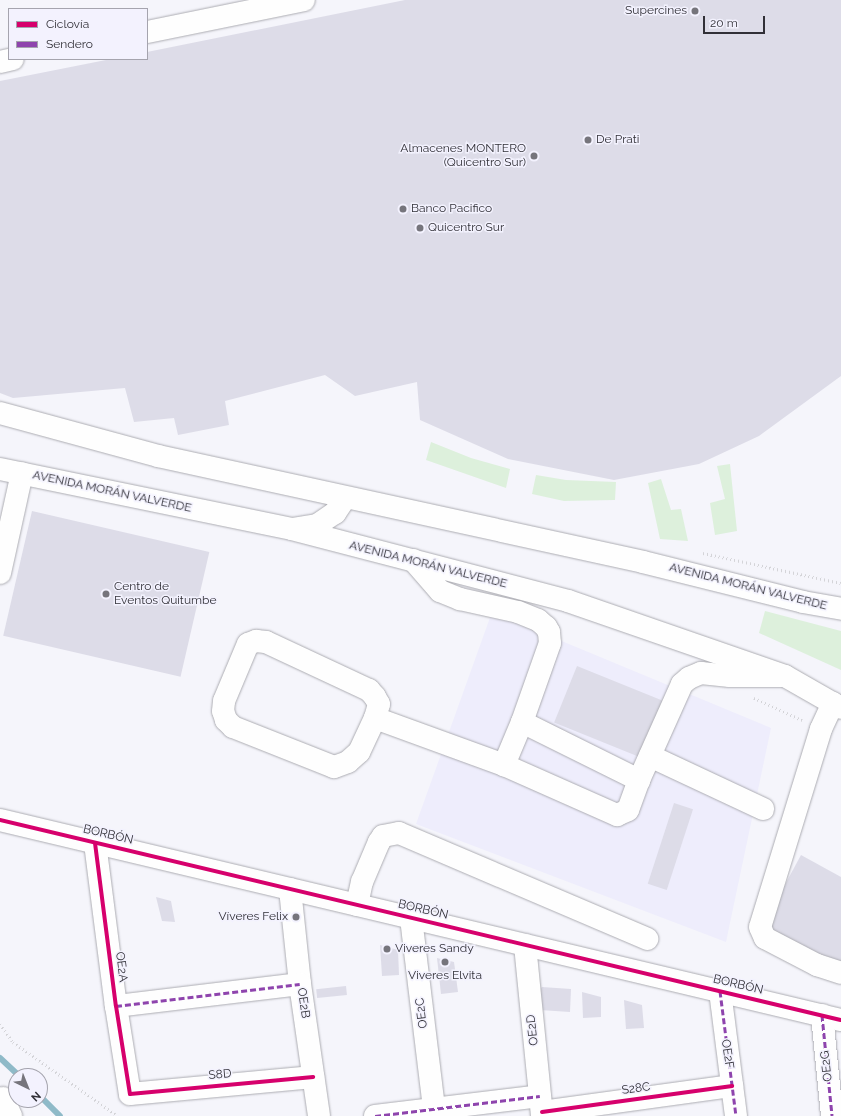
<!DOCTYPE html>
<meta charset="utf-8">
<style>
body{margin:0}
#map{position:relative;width:841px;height:1116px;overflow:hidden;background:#f5f5fb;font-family:Raleway,sans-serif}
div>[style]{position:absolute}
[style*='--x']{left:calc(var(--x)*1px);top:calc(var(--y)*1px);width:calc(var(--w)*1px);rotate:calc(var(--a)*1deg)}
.built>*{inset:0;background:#eeedfc}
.green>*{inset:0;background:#ddf0dc}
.stream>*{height:6px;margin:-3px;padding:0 3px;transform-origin:3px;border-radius:3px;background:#8fbac8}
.building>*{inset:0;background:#dddce8;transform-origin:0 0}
.path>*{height:2.5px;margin-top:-1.25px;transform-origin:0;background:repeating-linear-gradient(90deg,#d4d4d8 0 1px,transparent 0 4px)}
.roads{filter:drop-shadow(0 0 1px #acacb2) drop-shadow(0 0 1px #acacb2)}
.minor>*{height:22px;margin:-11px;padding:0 11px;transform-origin:11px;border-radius:11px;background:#fefefe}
.major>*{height:22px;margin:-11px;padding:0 11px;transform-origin:11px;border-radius:11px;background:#fefefe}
.quiet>*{height:3px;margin-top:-1.5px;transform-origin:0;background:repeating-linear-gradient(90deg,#8e44ad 0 6px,transparent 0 9px)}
.cycleway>*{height:4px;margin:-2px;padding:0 2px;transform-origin:2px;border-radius:2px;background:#d6006c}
.dots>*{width:11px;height:11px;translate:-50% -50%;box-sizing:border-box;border:2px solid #f3f2fe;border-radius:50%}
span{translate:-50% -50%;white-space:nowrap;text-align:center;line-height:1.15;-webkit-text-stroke:3px #f3f2fe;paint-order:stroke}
.poi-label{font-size:12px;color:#313037}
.right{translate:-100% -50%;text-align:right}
.left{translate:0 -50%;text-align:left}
.street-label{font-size:12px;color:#313037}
.legend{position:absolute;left:8px;top:8px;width:140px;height:52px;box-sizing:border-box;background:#f3f2fe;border:1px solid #a5a4ae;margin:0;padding:5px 7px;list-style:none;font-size:12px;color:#313037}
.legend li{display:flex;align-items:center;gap:8px;height:20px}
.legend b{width:20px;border:1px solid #a5a4ae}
.north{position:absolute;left:8px;top:1068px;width:40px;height:40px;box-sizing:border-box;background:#f3f2fe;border:1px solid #a5a4ae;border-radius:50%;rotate:137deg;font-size:11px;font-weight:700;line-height:16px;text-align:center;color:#313037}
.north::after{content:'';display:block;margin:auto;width:14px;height:18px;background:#76757c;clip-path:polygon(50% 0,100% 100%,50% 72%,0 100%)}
.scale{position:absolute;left:703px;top:16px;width:62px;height:18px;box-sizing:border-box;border:2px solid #313037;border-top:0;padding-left:5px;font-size:12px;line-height:14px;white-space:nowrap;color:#313037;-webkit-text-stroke:3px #f3f2fe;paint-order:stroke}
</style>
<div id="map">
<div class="built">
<div style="clip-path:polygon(492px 612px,771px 728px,726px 942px,416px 824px)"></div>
</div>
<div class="green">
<div style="clip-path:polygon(431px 442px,471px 458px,510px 469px,506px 488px,426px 460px)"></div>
<div style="clip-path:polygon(730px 464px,737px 531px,715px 535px,710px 503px,725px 499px,717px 466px)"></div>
<div style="clip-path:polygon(536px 475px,566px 480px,616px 482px,615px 500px,564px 501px,532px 494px)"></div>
<div style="clip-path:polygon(661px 479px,671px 510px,681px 509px,688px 541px,660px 539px,648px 483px)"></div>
<div style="clip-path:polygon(765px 611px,841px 631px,841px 670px,759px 633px)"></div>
</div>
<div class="stream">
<div style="--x:0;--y:1058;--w:26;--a:43"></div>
<div style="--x:40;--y:1096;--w:28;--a:45"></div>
</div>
<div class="building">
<div style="clip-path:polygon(405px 0,841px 0,841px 376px,759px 436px,699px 464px,614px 480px,508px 459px,420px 420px,417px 382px,355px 396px,325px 375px,225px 401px,229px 425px,178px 435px,174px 418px,134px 422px,125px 388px,13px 398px,0 393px,0 81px,111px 59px,147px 59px,147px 52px)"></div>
<div style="left:32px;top:511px;width:182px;height:128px;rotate:13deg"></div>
<div style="left:577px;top:666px;width:94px;height:61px;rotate:22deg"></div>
<div style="left:674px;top:803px;width:20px;height:85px;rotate:18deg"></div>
<div style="clip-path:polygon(801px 855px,841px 877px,841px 970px,762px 927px)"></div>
<div style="clip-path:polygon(156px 897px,171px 901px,175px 922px,162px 921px)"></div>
<div style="clip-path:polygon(380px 945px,398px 950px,399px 975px,382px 976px)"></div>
<div style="clip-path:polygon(437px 958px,454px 962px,458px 992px,441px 994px)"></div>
<div style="left:346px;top:986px;width:9px;height:30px;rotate:84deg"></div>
<div style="clip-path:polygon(542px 987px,571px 989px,570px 1012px,540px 1010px,536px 993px)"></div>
<div style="clip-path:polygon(582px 992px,601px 997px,601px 1017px,583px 1018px)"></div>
<div style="clip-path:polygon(624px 1000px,642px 1005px,644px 1028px,626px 1029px)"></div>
</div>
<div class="path">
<div style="--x:703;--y:553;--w:141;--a:12.3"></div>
<div style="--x:754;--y:698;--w:53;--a:24.6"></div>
<div style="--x:0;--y:1024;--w:22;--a:54"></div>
<div style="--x:13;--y:1042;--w:128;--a:35.2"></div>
</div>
<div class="roads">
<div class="minor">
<div style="--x:147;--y:32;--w:160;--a:-11.5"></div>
<div style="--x:0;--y:62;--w:13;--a:-13"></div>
<div style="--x:292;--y:529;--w:25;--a:-9"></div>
<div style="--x:317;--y:525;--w:22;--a:-34"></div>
<div style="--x:335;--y:513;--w:18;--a:-56"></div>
<div style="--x:413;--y:560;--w:41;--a:48.9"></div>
<div style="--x:440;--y:591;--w:22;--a:22"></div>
<div style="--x:460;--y:599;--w:59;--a:12.6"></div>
<div style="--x:518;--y:612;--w:22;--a:22"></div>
<div style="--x:538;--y:620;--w:11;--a:41"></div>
<div style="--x:546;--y:627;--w:6;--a:59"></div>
<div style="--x:549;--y:632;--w:11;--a:85"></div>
<div style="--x:550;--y:643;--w:84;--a:109.5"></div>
<div style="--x:522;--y:722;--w:131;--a:26.4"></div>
<div style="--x:639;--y:780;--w:105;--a:-65.9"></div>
<div style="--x:682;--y:684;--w:9;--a:-41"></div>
<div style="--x:689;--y:678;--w:13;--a:-23"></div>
<div style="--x:701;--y:673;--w:29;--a:6"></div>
<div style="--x:730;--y:676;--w:53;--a:0"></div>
<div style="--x:0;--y:573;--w:102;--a:-77.6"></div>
<div style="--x:256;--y:641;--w:10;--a:6"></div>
<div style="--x:266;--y:642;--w:114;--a:25"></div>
<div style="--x:369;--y:690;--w:9;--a:49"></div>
<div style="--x:375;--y:697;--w:8;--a:60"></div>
<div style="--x:379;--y:704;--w:15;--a:106"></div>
<div style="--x:375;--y:718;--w:38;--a:115"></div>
<div style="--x:359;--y:752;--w:15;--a:138"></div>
<div style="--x:348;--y:762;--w:15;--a:160"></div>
<div style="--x:334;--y:767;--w:109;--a:-158.4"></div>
<div style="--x:233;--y:727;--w:10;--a:-135"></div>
<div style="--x:226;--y:720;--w:9;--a:-108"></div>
<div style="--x:223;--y:711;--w:10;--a:-84"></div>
<div style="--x:224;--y:701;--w:62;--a:-67.2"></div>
<div style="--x:248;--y:644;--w:9;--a:-21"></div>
<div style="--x:833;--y:703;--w:29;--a:115"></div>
<div style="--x:821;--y:729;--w:207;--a:107.1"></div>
<div style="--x:760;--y:927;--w:12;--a:66"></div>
<div style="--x:765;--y:938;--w:59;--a:27.4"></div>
<div style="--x:817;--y:965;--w:25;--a:18"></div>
<div style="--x:375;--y:718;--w:137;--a:20"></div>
<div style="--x:522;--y:722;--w:47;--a:112.7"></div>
<div style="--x:504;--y:765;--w:124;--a:23.9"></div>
<div style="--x:617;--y:815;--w:12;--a:-24"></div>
<div style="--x:628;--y:810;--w:32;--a:-70"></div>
<div style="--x:650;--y:756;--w:125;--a:25.1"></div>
<div style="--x:0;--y:820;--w:864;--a:13.38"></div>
<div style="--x:95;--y:843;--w:164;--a:82.7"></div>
<div style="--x:116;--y:1006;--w:89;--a:81"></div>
<div style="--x:130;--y:1094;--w:184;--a:-5.3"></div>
<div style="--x:290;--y:889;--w:96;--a:84"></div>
<div style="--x:300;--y:984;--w:133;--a:81.8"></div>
<div style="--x:357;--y:905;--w:24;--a:-78"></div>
<div style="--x:362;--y:882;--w:43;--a:-67"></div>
<div style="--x:379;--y:842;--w:7;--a:-56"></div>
<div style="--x:383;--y:836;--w:16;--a:-11"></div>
<div style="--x:399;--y:833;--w:270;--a:23.1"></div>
<div style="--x:411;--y:918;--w:192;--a:83.1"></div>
<div style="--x:525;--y:945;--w:172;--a:84.3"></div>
<div style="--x:720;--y:991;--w:126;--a:82.7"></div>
<div style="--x:116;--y:1006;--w:185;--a:-6.8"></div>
<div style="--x:822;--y:1015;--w:101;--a:84.3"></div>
<div style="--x:3;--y:1098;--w:20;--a:66"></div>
<div style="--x:542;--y:1112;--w:192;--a:-7.8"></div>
<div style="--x:375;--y:1116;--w:166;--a:-6.9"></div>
</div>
<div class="major">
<div style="--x:0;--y:413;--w:164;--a:15.2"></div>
<div style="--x:158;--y:456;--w:496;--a:12.3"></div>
<div style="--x:643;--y:562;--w:165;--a:14"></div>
<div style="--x:803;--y:602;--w:39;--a:10"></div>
<div style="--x:0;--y:469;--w:298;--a:11.6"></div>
<div style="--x:292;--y:529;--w:285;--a:14.6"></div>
<div style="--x:568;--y:601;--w:230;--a:19.1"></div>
<div style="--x:785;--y:676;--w:64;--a:29.7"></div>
</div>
</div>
<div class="quiet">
<div style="--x:720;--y:991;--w:126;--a:82.7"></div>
<div style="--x:116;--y:1006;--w:185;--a:-6.8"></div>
<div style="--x:822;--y:1015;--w:101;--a:84.3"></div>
<div style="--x:375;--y:1116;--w:166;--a:-6.9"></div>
</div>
<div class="cycleway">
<div style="--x:0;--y:820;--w:864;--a:13.38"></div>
<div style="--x:95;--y:843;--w:164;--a:82.7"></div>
<div style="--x:116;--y:1006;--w:89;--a:81"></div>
<div style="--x:130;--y:1094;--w:184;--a:-5.3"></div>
<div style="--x:542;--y:1112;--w:192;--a:-7.8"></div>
</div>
<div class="dots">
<div style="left:695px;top:11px;background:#76757c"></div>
<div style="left:588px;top:140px;background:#76757c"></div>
<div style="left:534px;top:156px;background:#76757c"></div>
<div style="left:403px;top:209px;background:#76757c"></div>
<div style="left:420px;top:228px;background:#76757c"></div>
<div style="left:106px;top:594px;background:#76757c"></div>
<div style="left:296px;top:917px;background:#76757c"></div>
<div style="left:387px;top:949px;background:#76757c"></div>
<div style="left:445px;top:962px;background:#76757c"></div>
</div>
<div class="poi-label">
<span class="right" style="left:687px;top:11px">Supercines</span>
<span class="left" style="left:596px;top:140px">De Prati</span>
<span class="right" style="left:526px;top:156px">Almacenes MONTERO<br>(Quicentro Sur)</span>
<span class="left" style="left:411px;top:209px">Banco Pacifico</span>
<span class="left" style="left:428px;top:228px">Quicentro Sur</span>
<span class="left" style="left:114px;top:594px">Centro de<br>Eventos Quitumbe</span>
<span class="right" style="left:288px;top:917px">Víveres Felix</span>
<span class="left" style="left:395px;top:949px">Viveres Sandy</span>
<span style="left:445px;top:976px">Viveres Elvita</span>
</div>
<div class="street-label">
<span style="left:112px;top:492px;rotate:12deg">AVENIDA MORÁN VALVERDE</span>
<span style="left:428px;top:565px;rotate:14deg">AVENIDA MORÁN VALVERDE</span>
<span style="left:748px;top:587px;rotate:14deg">AVENIDA MORÁN VALVERDE</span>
<span style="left:108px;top:835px;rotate:13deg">BORBÓN</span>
<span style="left:423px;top:910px;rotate:13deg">BORBÓN</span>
<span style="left:121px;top:967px;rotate:83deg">OE2A</span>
<span style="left:738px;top:985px;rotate:13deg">BORBÓN</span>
<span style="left:303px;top:1003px;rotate:82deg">OE2B</span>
<span style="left:422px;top:1013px;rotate:-97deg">OE2C</span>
<span style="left:533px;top:1030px;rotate:-96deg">OE2D</span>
<span style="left:727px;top:1054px;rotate:82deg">OE2F</span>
<span style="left:827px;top:1066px;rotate:-96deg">OE2G</span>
<span style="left:220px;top:1075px;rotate:-5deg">S8D</span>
<span style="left:636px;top:1089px;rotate:-8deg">S28C</span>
</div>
<ul class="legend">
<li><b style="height:5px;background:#d6006c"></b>Ciclovía</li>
<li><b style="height:5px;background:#8e44ad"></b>Sendero</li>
</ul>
<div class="north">N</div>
<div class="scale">20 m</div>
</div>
